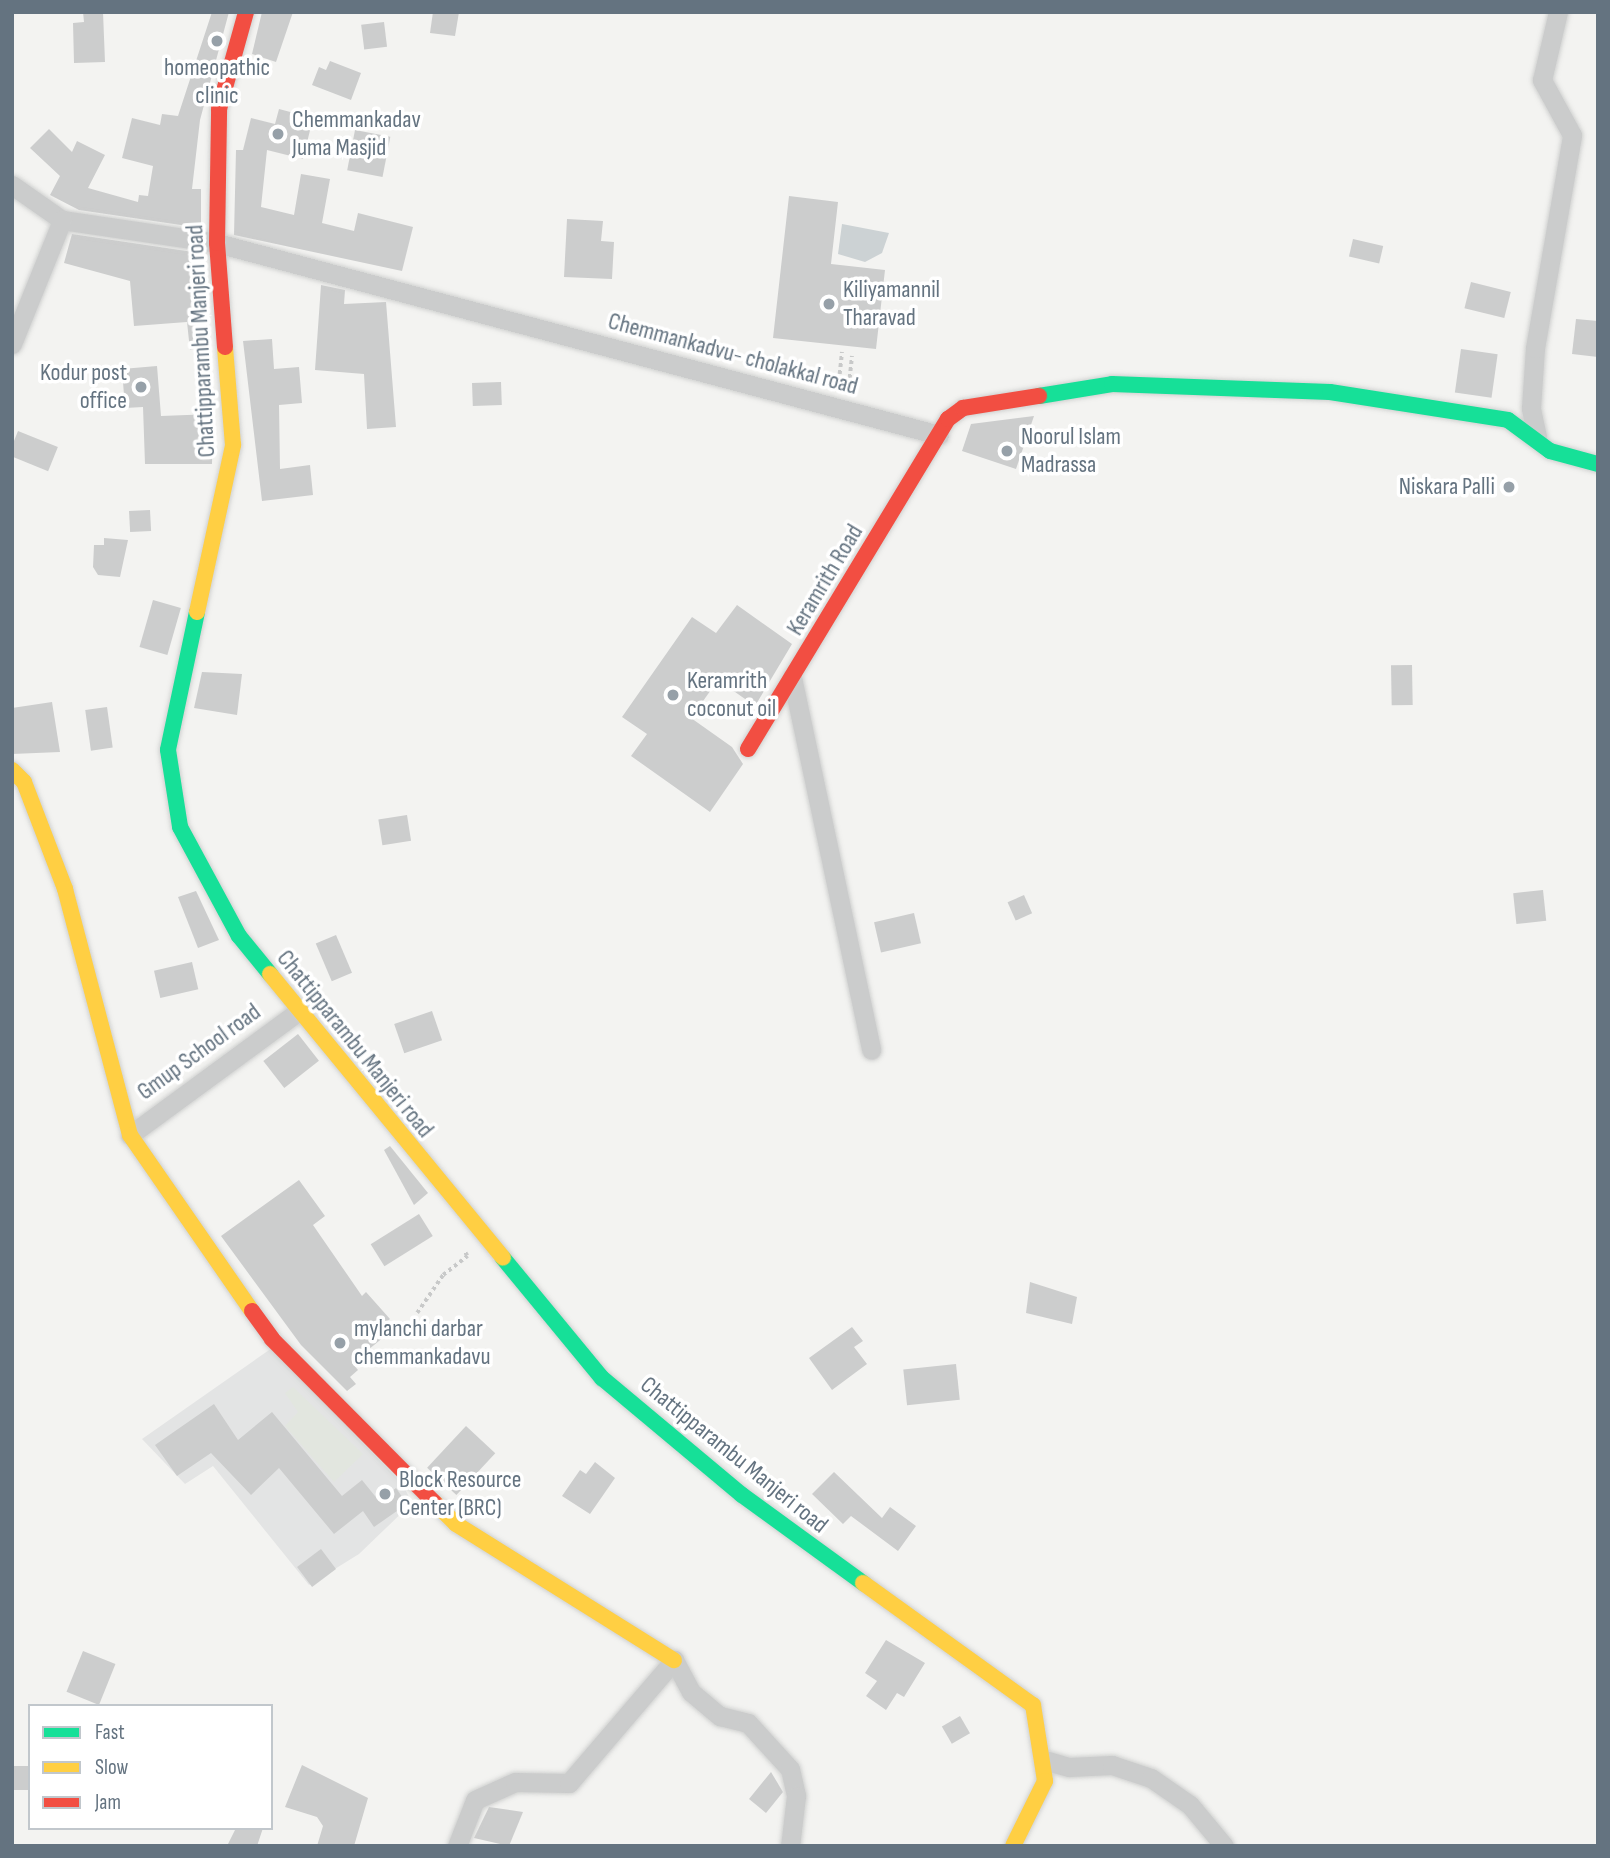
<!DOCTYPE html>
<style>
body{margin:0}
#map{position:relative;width:1610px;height:1858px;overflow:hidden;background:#f3f3f1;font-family:"Sofia Sans Condensed",sans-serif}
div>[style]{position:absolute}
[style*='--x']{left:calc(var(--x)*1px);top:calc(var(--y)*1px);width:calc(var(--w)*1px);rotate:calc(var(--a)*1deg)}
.built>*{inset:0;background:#e3e4e4}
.green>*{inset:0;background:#e2e6df}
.water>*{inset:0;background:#ccd2d4}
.building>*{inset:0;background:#cccdcd;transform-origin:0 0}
.path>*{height:3.5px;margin-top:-1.75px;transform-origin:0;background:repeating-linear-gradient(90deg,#c8c9c9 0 3.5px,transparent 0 7px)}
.roads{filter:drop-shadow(0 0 2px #d0d1d0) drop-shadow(0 0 2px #d0d1d0)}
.street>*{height:19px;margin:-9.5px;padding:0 9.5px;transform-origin:9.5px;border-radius:9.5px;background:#cbcccc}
.fast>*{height:16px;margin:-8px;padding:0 8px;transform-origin:8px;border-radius:8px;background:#16e098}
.slow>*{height:16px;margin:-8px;padding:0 8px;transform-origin:8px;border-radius:8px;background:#ffcf43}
.jam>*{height:16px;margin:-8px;padding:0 8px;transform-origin:8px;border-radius:8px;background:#f24e42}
.dots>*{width:19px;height:19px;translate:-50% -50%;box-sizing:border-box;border:4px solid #fff;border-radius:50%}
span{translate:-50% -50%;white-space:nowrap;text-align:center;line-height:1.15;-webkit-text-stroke:7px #fff;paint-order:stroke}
.poi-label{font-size:24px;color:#647380}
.left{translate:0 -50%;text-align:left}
.right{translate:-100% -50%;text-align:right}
.street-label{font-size:24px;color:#647380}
.frame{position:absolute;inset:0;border:14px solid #647380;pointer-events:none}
.legend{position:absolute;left:28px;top:1704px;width:245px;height:126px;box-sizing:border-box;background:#fff;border:2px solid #c1c7cc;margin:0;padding:9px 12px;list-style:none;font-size:21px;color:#647380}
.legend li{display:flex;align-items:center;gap:14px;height:35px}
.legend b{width:35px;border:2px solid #c1c7cc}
</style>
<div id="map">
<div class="built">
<div style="clip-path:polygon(272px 1348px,403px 1485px,412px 1503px,359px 1554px,309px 1585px,213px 1466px,185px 1484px,142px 1439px)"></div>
</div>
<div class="green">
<div style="clip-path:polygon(293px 1387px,363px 1454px,334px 1482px,285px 1426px,298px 1412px,285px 1393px)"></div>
</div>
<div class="water">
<div style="clip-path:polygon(842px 224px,889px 233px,882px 253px,865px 262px,838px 254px)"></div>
</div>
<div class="building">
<div style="clip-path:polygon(83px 12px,103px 12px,105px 62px,74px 63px,73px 23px,84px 22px)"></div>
<div style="clip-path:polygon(212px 12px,229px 12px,200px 120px,192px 189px,201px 189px,201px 228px,79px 210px,50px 195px,60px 176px,30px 148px,49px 129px,72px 152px,77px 141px,105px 155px,88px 188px,138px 202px,139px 195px,148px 196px,153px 166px,122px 158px,132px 118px,160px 125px,162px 114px,178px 116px)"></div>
<div style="clip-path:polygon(262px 12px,293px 12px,276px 62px,252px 54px)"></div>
<div style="clip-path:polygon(433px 12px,459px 12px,455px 36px,430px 33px)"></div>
<div style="left:384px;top:22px;width:25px;height:23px;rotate:83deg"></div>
<div style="clip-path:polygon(330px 61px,361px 73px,351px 100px,312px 85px,319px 67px,326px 70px)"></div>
<div style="clip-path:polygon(279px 109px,313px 118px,303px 159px,267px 150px,261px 207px,294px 215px,301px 174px,330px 179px,322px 223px,354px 231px,358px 213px,413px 227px,402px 271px,234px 235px,236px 150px,243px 150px,251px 118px,275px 124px)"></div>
<div style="left:355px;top:130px;width:36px;height:41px;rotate:11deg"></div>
<div style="clip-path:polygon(789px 196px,838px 202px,831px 264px,885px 270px,876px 349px,773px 338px)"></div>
<div style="clip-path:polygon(567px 219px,603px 221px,601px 241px,614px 242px,612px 279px,564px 277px)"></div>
<div style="clip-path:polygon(72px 234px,200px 253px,209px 348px,190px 350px,187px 322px,134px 326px,130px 281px,64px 263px)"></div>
<div style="left:1353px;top:239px;width:31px;height:18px;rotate:13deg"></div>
<div style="left:1471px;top:282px;width:41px;height:27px;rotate:14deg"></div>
<div style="clip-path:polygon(321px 285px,345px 290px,344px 304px,386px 302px,396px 427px,367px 429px,364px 374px,315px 370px)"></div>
<div style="clip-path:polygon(1576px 319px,1598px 321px,1598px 357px,1572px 354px)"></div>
<div style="clip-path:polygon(272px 339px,274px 369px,299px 367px,302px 403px,279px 405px,280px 469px,310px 465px,313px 495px,262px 501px,243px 341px)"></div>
<div style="left:1461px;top:349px;width:37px;height:44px;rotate:8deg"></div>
<div style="clip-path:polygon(157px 366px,161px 416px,213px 414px,212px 464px,145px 464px,143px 407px,125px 408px,122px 369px)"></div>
<div style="left:501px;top:382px;width:23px;height:29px;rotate:88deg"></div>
<div style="clip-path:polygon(1034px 416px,1016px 469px,962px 451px,971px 424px)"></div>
<div style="left:18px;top:431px;width:43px;height:26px;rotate:22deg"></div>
<div style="left:150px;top:510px;width:21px;height:21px;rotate:87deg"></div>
<div style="clip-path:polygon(104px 538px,128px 540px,120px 577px,98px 575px,93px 567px,94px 545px,104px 545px)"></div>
<div style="left:153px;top:600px;width:29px;height:49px;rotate:16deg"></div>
<div style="clip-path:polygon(737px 605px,792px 644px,755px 706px,718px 680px,691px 718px,732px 747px,743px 764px,710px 812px,631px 756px,647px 734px,622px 717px,692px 617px,716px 633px)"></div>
<div style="left:1412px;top:665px;width:40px;height:21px;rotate:89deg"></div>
<div style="clip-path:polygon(202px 672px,242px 674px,237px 715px,194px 708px)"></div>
<div style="clip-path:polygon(52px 702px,60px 752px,12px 754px,12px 708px)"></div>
<div style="left:107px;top:707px;width:41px;height:22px;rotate:82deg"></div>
<div style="left:407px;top:815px;width:26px;height:29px;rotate:81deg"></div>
<div style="left:1543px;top:890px;width:31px;height:30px;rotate:84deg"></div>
<div style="clip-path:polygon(196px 891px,219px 940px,198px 948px,178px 897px)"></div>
<div style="left:1024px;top:895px;width:20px;height:18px;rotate:66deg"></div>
<div style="left:914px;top:913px;width:31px;height:41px;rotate:77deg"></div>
<div style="left:336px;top:935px;width:41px;height:22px;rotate:67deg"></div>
<div style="left:192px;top:962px;width:28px;height:39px;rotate:77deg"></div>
<div style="left:432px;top:1011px;width:31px;height:40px;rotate:71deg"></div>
<div style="left:298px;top:1034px;width:34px;height:44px;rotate:52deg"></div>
<div style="clip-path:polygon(390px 1146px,428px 1193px,414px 1205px,384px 1150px)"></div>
<div style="clip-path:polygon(299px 1180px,325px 1216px,313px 1225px,362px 1296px,366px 1292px,390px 1319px,383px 1325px,390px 1332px,352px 1363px,358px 1370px,350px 1377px,356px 1384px,347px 1391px,301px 1345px,221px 1236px)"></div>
<div style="left:419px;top:1214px;width:26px;height:57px;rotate:58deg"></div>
<div style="clip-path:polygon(1030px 1282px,1077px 1297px,1072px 1324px,1026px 1313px)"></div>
<div style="clip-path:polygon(852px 1327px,863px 1341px,854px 1347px,867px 1364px,832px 1390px,809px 1358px)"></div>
<div style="left:956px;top:1364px;width:36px;height:53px;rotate:84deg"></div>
<div style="clip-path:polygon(214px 1404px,238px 1440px,272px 1412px,342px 1496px,362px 1480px,379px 1501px,396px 1488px,407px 1504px,374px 1527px,363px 1511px,334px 1534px,279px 1468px,251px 1495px,211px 1453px,177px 1476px,155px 1445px)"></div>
<div style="left:466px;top:1426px;width:40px;height:57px;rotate:43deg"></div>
<div style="clip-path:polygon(595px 1462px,615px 1478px,590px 1514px,562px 1496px,580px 1470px,586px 1474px)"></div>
<div style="clip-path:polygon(834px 1472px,882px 1518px,890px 1507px,916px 1526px,898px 1551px,851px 1516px,843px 1524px,812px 1494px)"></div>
<div style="left:321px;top:1549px;width:25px;height:30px;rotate:53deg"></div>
<div style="clip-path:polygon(886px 1640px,925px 1663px,904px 1697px,897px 1693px,886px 1710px,866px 1696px,877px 1681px,865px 1673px)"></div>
<div style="left:83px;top:1651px;width:35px;height:44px;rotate:22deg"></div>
<div style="left:960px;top:1716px;width:20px;height:21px;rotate:60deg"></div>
<div style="clip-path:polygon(302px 1765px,368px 1798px,354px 1846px,317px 1846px,323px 1826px,317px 1817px,285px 1807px)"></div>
<div style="left:30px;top:1766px;width:24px;height:18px;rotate:90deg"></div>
<div style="clip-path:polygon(771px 1772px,783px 1792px,766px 1813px,749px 1799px)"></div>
<div style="clip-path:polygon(489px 1807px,523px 1812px,509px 1846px,474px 1838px)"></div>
<div style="clip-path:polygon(236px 1828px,263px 1828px,257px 1846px,227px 1846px)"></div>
</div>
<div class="path">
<div style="--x:838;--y:388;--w:36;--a:-84"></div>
<div style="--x:848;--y:392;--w:36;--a:-84"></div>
<div style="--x:417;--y:1313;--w:46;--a:-55.6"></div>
<div style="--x:443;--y:1275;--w:31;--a:-38"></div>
<div style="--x:467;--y:1256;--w:6;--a:-121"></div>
</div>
<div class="roads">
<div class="street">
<div style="--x:12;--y:185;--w:61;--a:35"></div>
<div style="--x:62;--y:220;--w:157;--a:8.4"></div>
<div style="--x:217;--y:243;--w:747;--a:14.89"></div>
<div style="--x:12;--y:344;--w:134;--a:-68"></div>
<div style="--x:1537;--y:437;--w:30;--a:-102"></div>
<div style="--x:1531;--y:408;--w:60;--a:-86.2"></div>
<div style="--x:1535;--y:348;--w:216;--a:-80.1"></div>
<div style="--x:1572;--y:135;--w:63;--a:-118.6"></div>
<div style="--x:1542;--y:80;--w:70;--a:-76.8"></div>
<div style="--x:792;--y:677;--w:381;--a:78"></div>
<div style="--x:130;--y:1135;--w:210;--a:-36.3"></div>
<div style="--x:1044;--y:1760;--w:26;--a:16"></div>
<div style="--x:1069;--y:1767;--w:43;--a:-2.7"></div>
<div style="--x:1112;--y:1765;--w:41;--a:18.4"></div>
<div style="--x:1151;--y:1778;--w:47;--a:34.7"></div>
<div style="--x:1190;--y:1805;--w:53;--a:50.3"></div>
<div style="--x:457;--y:1846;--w:49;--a:-68.6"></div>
<div style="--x:475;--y:1800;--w:44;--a:-24.2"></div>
<div style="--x:515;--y:1782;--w:54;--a:1.1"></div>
<div style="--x:569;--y:1783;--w:162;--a:-49.5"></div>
<div style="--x:674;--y:1660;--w:36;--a:62"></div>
<div style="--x:691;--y:1692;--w:38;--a:40"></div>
<div style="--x:720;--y:1716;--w:29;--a:14"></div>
<div style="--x:748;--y:1723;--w:62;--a:47.6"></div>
<div style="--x:790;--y:1769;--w:28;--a:77"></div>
<div style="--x:796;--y:1796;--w:50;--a:96.8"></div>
</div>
<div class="fast">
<div style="--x:1039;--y:396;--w:74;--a:-9.3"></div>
<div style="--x:1112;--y:384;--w:218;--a:2.1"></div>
<div style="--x:1330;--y:392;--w:180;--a:8.9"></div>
<div style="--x:1508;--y:420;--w:52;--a:36.4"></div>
<div style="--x:1550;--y:451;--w:50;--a:15.2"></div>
<div style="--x:197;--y:612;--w:141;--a:101.9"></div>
<div style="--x:168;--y:750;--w:78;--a:81.1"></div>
<div style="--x:180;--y:827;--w:124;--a:61.6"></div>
<div style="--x:239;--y:936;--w:49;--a:50.8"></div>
<div style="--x:503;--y:1258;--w:156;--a:50.5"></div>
<div style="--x:602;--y:1378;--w:182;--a:39.9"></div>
<div style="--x:742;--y:1495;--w:150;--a:36"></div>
</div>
<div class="slow">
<div style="--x:197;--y:612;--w:171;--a:-77.8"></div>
<div style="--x:233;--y:445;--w:98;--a:-94.7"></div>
<div style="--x:12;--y:770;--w:17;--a:45"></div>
<div style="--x:24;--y:782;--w:115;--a:69"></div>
<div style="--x:65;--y:889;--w:254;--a:75.2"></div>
<div style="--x:130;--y:1135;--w:214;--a:55.3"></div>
<div style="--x:270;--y:974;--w:367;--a:50.6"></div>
<div style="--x:435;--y:1503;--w:30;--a:45"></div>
<div style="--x:456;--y:1524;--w:257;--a:32"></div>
<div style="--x:863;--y:1583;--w:209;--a:35.7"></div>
<div style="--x:1033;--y:1705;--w:77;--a:81"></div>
<div style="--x:1045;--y:1781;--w:72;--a:116.2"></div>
</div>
<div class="jam">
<div style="--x:225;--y:347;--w:104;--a:-94.4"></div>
<div style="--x:217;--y:243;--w:134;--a:-89.1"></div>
<div style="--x:219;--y:109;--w:101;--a:-74.4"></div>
<div style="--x:748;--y:749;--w:386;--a:-58.8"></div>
<div style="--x:948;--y:419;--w:19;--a:-36"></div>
<div style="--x:963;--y:408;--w:77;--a:-9"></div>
<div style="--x:252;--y:1311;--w:34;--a:54"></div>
<div style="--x:272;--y:1339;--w:231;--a:45.2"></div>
</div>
</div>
<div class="dots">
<div style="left:217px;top:41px;background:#96a0a8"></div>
<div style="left:278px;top:134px;background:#96a0a8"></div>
<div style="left:829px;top:304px;background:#96a0a8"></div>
<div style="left:141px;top:387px;background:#96a0a8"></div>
<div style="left:1007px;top:451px;background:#96a0a8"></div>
<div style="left:1509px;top:487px;background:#96a0a8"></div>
<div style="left:673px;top:695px;background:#96a0a8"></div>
<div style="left:340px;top:1343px;background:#96a0a8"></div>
<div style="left:385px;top:1494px;background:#96a0a8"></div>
</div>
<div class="poi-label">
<span style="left:217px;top:82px">homeopathic<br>clinic</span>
<span class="left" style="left:292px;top:134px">Chemmankadav<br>Juma Masjid</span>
<span class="left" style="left:843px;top:304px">Kiliyamannil<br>Tharavad</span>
<span class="right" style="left:127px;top:387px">Kodur post<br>office</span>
<span class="left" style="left:1021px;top:451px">Noorul Islam<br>Madrassa</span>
<span class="right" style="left:1495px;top:487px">Niskara Palli</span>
<span class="left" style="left:687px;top:695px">Keramrith<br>coconut oil</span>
<span class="left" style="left:354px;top:1343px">mylanchi darbar<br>chemmankadavu</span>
<span class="left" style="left:399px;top:1494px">Block Resource<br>Center (BRC)</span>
</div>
<div class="street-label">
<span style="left:201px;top:341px;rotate:-93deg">Chattipparambu Manjeri road</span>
<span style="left:733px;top:354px;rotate:15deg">Chemmankadvu- cholakkal road</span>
<span style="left:825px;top:580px;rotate:-59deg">Keramrith Road</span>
<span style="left:355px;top:1044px;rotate:51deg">Chattipparambu Manjeri road</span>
<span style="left:199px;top:1052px;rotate:-36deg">Gmup School road</span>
<span style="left:734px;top:1455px;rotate:39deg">Chattipparambu Manjeri road</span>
</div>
<div class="frame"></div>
<ul class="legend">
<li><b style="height:9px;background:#16e098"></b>Fast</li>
<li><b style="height:9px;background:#ffcf43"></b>Slow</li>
<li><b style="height:9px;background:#f24e42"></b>Jam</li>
</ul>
</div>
